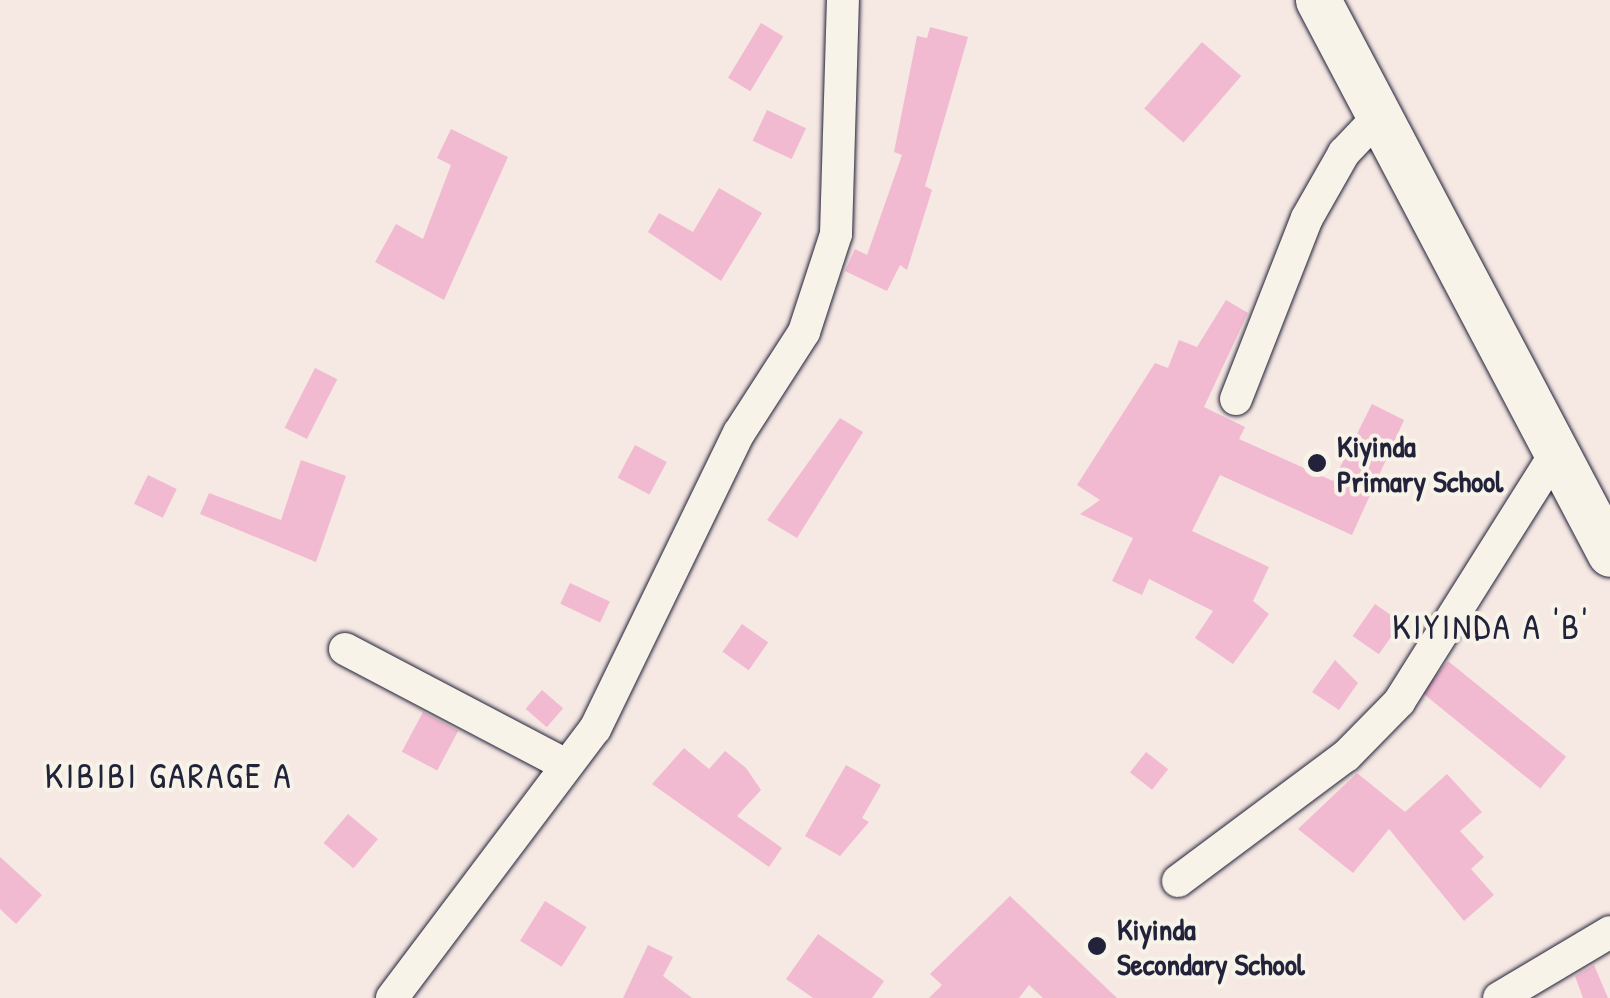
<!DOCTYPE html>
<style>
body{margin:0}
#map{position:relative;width:1610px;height:998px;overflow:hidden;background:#f6e8e3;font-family:"Patrick Hand",sans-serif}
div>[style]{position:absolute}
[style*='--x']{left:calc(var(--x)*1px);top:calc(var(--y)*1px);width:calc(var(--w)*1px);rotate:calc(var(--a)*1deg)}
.building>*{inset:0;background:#f2bad1;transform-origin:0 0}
.roads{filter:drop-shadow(0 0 2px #22223b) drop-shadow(0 0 2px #22223b)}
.street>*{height:32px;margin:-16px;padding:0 16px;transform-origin:16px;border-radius:16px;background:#f7f3e8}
.secondary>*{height:45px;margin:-22.5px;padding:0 22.5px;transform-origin:22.5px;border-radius:22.5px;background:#f7f3e8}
.dots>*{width:28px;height:28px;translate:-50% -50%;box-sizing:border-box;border:5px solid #f7f3e8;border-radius:50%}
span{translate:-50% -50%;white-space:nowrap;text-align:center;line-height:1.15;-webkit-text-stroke:8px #f7f3e8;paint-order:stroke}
.poi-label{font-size:30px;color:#22223b;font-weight:700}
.left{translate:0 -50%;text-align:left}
.quarter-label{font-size:35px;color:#22223b;letter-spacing:2.5px}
</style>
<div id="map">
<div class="building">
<div style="left:761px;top:23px;width:26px;height:64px;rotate:31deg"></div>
<div style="clip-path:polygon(930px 27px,968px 37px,925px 186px,932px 190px,907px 270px,900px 265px,887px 291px,845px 271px,855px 249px,867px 255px,902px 155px,894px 152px,917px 36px,927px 38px)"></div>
<div style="left:1202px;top:42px;width:52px;height:88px;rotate:41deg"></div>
<div style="left:767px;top:110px;width:43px;height:34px;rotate:25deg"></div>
<div style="clip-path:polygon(451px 129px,508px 157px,444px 300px,375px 262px,396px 224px,423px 239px,451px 165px,437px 158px)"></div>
<div style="clip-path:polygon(719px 188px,762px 213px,721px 281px,648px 232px,659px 213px,693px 232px)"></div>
<div style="clip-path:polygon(1226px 300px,1248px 313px,1204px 407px,1245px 427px,1239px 439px,1333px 481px,1372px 404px,1404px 420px,1352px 535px,1220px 475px,1192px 531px,1269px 567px,1253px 601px,1269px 614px,1233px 664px,1195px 638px,1213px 611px,1149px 579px,1142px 595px,1112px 581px,1133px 538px,1080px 514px,1100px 500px,1077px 485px,1155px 363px,1168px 368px,1179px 340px,1197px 347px)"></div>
<div style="left:315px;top:368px;width:25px;height:67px;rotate:27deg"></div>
<div style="clip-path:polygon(840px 418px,863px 432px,797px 538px,767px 520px)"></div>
<div style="left:635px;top:445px;width:36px;height:37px;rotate:28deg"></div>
<div style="clip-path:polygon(301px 460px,346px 476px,316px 562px,200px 514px,209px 493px,281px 520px)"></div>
<div style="left:148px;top:475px;width:32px;height:32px;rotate:26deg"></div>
<div style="left:570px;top:583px;width:44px;height:23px;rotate:25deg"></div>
<div style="left:1375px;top:604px;width:32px;height:39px;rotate:35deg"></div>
<div style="left:742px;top:624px;width:32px;height:34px;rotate:35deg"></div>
<div style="clip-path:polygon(1335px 660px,1358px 683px,1339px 710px,1312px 692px)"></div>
<div style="left:1448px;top:661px;width:152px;height:41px;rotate:39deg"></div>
<div style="left:542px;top:690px;width:28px;height:25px;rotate:41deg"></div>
<div style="left:423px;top:712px;width:40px;height:45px;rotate:28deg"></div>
<div style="clip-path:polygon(684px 748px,709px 769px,725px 751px,746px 768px,761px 790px,737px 816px,782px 848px,769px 867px,652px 784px)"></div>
<div style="left:1146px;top:752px;width:28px;height:26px;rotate:38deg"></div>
<div style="clip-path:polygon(846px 765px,881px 785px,862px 818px,869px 822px,840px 856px,805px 836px)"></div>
<div style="clip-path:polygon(1357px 773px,1405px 812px,1447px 774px,1482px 812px,1460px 831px,1484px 857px,1471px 869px,1494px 895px,1464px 921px,1389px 829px,1353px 873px,1298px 829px)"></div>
<div style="left:348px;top:814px;width:39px;height:38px;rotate:40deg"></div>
<div style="clip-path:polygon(0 857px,42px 895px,16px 924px,0 909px)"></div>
<div style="clip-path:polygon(1010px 896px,1117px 998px,1043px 998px,1029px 985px,1019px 998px,929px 998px,942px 985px,930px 974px)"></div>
<div style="left:545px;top:901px;width:49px;height:47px;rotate:32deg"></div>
<div style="clip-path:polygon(818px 934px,884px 981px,872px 998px,813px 998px,786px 979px)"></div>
<div style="clip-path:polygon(648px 945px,673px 957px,663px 976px,692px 998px,623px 998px)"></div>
<div style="clip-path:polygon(1594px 965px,1608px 998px,1583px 998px,1575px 976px)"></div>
</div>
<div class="roads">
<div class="street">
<div style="--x:1236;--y:399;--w:194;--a:-68.6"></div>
<div style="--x:1307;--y:218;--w:75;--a:-60.4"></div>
<div style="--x:1344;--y:153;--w:54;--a:-46.5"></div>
<div style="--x:345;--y:649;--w:250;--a:27.7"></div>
<div style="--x:1178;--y:881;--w:209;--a:-36.7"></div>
<div style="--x:1346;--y:756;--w:76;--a:-45.5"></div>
<div style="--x:1399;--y:702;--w:300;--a:-57.8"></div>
<div style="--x:392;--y:998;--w:337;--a:-53"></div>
<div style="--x:595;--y:729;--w:329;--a:-64.1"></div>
<div style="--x:739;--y:433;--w:120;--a:-57.2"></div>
<div style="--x:804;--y:332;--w:103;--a:-71.9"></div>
<div style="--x:836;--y:234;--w:234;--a:-88.3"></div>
<div style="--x:1499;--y:998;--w:129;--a:-30.7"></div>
</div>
<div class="secondary">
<div style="--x:1318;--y:0;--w:626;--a:62.21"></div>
</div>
</div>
<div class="dots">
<div style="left:1317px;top:463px;background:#22223b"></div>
<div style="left:1097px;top:946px;background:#22223b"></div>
</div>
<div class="poi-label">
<span class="left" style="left:1337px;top:463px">Kiyinda<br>Primary School</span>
<span class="left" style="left:1117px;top:946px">Kiyinda<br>Secondary School</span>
</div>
<div class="quarter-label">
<span style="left:1491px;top:627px">KIYINDA A 'B'</span>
<span style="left:169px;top:776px">KIBIBI GARAGE A</span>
</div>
</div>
